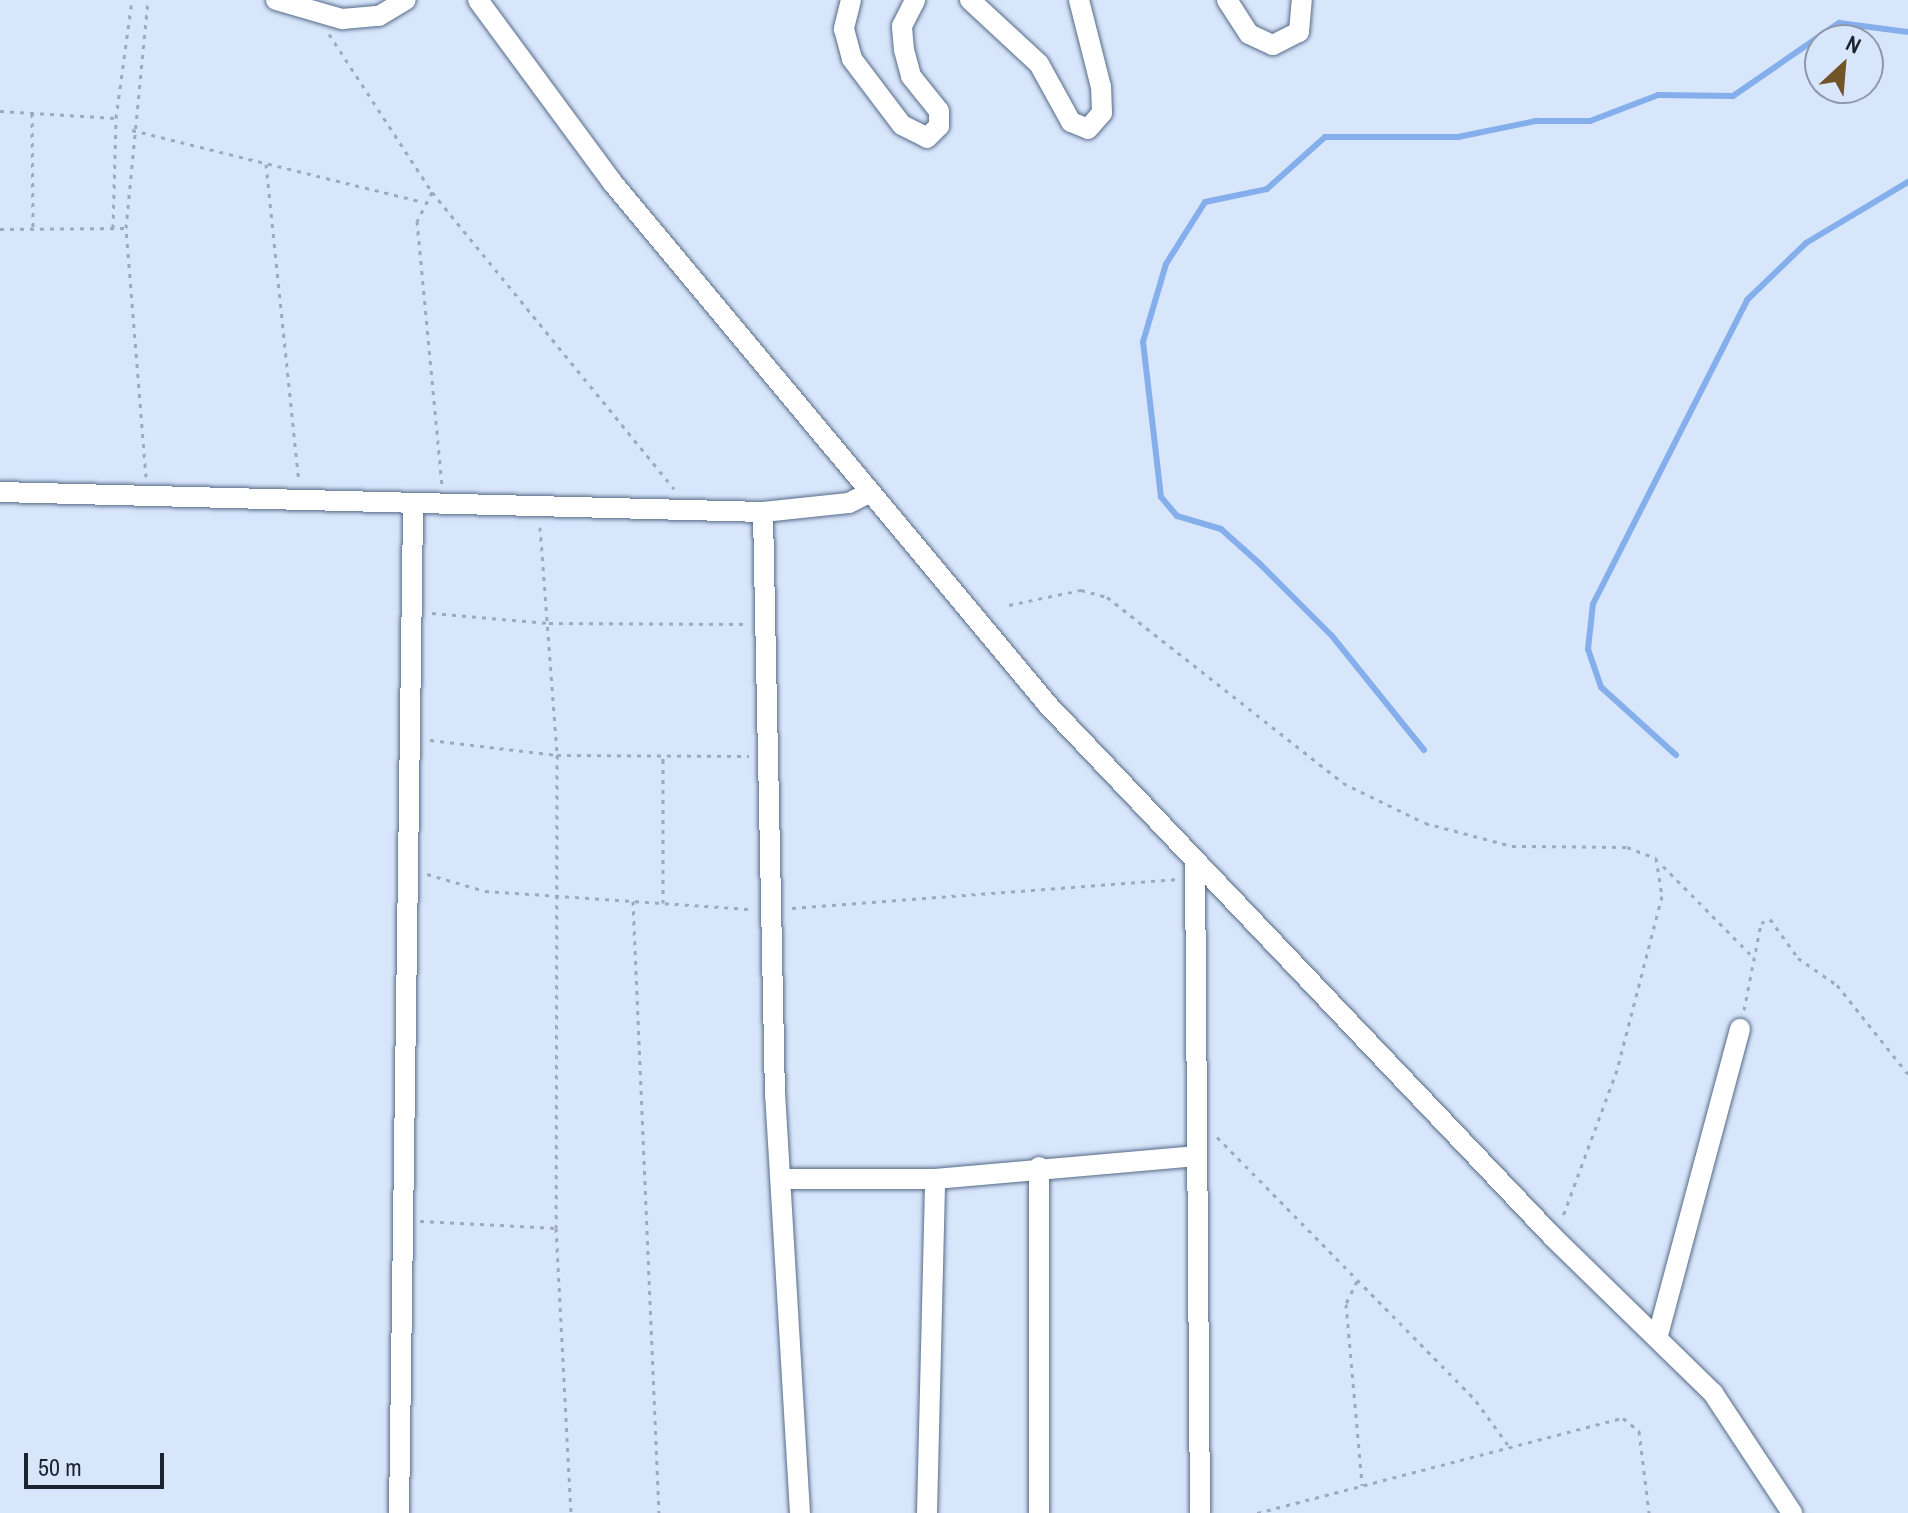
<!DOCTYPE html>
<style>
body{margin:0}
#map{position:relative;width:1908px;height:1513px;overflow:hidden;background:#d8e6fb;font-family:"Archivo Narrow",sans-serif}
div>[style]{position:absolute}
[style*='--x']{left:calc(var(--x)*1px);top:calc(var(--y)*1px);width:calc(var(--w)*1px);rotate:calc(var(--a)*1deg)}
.stream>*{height:6px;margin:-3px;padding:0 3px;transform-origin:3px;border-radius:3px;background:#85afec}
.path>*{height:3px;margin-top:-1.5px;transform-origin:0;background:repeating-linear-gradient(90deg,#9daabc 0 4px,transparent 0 10px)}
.roads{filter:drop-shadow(0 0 2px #566b89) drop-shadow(0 0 2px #566b89)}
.minor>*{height:20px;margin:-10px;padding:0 10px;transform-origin:10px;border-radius:10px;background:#fff}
span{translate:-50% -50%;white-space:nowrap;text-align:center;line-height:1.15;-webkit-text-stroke:6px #d8e6fb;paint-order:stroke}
.north{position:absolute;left:1804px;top:24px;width:80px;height:80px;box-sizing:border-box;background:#d8e6fb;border:2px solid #8d98aa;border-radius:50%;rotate:26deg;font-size:22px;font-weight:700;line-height:32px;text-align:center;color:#1c2431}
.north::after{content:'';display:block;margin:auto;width:28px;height:36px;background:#715528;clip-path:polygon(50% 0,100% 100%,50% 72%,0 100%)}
.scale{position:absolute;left:24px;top:1453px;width:140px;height:36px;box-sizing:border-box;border:4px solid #1c2431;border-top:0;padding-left:10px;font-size:24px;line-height:28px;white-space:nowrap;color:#1c2431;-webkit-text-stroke:6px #d8e6fb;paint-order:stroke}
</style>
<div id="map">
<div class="stream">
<div style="--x:1424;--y:750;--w:146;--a:-128.9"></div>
<div style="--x:1332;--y:636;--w:103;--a:-135"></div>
<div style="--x:1259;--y:563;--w:51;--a:-138.2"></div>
<div style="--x:1221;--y:529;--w:46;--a:-163.5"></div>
<div style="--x:1177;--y:516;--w:25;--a:-130"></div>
<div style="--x:1161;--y:497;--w:156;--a:-96.6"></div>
<div style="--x:1143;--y:342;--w:81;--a:-73.6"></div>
<div style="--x:1166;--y:264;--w:73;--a:-57.8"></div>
<div style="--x:1205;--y:202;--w:63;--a:-11.8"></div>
<div style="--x:1267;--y:189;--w:78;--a:-41.9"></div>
<div style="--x:1325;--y:137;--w:133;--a:0"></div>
<div style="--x:1458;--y:137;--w:80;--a:-11.6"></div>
<div style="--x:1536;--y:121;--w:54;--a:0"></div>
<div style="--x:1590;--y:121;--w:73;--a:-20.9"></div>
<div style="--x:1658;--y:95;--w:75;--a:0.8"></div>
<div style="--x:1733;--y:96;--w:129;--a:-34.6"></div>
<div style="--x:1839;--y:23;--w:70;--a:7.4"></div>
<div style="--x:1676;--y:755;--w:101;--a:-137.8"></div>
<div style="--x:1601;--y:687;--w:40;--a:-108.9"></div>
<div style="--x:1588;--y:649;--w:45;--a:-83.7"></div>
<div style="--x:1593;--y:604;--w:341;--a:-63.1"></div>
<div style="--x:1747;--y:300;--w:82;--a:-44"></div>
<div style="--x:1806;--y:243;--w:119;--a:-30.9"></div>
</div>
<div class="path">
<div style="--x:329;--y:34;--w:189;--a:56.9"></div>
<div style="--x:432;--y:192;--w:383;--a:50.8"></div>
<div style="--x:0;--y:111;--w:116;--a:3.5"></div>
<div style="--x:32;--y:113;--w:116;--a:89.5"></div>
<div style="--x:132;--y:130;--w:299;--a:13.9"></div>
<div style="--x:266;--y:164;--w:320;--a:84.1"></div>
<div style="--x:432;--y:192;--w:33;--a:117"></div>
<div style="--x:417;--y:221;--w:266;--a:84.6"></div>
<div style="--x:113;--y:228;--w:110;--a:-88.4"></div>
<div style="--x:116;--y:118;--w:119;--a:-82.3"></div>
<div style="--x:0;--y:229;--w:126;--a:-0.5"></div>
<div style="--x:146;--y:477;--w:250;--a:-94.6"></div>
<div style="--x:126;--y:228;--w:229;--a:-84.5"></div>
<div style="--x:540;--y:527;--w:229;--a:85.7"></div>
<div style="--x:557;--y:755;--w:473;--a:90.1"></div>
<div style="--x:556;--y:1228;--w:285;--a:87"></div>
<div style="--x:1009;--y:605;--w:74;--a:-11.8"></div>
<div style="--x:1081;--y:590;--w:27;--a:15"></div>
<div style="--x:1107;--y:597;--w:300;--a:38.2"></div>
<div style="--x:1343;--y:783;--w:91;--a:26"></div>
<div style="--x:1425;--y:823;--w:90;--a:14.8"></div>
<div style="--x:1512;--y:846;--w:115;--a:0.5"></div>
<div style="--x:1627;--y:847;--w:31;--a:21"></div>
<div style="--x:1656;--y:858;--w:38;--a:81"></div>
<div style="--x:1662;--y:896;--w:180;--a:104.5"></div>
<div style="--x:1617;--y:1070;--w:159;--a:110.3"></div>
<div style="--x:432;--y:613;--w:117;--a:4.9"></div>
<div style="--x:549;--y:623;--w:199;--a:0.3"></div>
<div style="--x:430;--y:740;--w:128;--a:6.7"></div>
<div style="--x:557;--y:755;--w:192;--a:0.3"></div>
<div style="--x:1663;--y:866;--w:128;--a:45.3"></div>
<div style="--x:427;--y:874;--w:60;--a:16.3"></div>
<div style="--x:485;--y:891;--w:268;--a:3.9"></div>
<div style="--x:633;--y:901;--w:613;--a:87.57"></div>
<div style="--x:663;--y:903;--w:148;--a:-90"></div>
<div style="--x:792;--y:908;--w:384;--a:-4.3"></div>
<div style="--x:1744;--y:1010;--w:89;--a:-78.9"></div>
<div style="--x:1761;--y:923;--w:10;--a:-24"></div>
<div style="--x:1770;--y:919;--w:48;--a:54.3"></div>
<div style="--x:1798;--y:958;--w:47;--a:34.7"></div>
<div style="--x:1837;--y:985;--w:114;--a:51.4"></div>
<div style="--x:1217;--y:1137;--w:370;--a:45.5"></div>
<div style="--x:1476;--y:1401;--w:54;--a:54"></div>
<div style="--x:420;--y:1221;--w:136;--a:2.9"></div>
<div style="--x:1357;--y:1281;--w:25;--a:116"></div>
<div style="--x:1346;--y:1304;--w:182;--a:84.9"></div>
<div style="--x:1257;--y:1513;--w:378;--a:-14.6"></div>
<div style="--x:1623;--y:1418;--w:21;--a:39"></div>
<div style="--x:1639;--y:1431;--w:83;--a:83"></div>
</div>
<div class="roads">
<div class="minor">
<div style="--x:276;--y:0;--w:69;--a:16.1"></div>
<div style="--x:342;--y:19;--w:37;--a:-5"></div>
<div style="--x:379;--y:16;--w:31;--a:-31"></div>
<div style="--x:478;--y:0;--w:226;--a:53.6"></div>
<div style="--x:612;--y:182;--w:681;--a:50.18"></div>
<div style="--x:1048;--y:705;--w:732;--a:46.49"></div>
<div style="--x:1552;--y:1236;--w:225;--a:44.3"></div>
<div style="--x:1713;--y:1393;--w:144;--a:56.6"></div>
<div style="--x:851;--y:0;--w:30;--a:104"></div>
<div style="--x:844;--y:29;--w:31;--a:75"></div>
<div style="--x:852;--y:59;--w:83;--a:52.9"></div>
<div style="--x:902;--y:125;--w:28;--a:27"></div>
<div style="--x:927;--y:138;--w:17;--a:-45"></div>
<div style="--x:939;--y:126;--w:15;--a:-90"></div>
<div style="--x:939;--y:111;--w:45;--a:-128.7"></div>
<div style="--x:911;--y:76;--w:27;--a:-105"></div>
<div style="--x:904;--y:50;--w:24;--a:-95"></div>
<div style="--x:902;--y:26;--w:29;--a:-63"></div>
<div style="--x:970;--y:0;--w:94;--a:42.8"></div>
<div style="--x:1039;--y:64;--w:66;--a:61.1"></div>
<div style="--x:1071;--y:122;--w:18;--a:22"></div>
<div style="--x:1088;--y:129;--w:21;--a:-49"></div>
<div style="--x:1102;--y:113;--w:26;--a:-92"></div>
<div style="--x:1101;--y:87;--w:90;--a:-104.2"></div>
<div style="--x:1227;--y:0;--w:40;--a:57.1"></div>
<div style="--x:1249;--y:34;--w:26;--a:25"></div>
<div style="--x:1273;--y:45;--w:29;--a:-27"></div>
<div style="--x:1299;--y:32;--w:32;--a:-85"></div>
<div style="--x:0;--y:492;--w:763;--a:1.5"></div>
<div style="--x:1195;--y:864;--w:649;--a:89.56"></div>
<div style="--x:784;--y:1179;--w:151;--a:0"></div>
<div style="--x:935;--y:1179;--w:263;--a:-5"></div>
<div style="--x:1658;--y:1335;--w:317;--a:-75"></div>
<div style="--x:399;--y:1513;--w:1008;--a:-89.2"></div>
<div style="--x:800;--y:1513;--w:418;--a:-93.4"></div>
<div style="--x:775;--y:1096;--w:584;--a:-91.18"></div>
<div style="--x:763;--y:512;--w:86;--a:-6"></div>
<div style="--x:849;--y:503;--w:22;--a:-27"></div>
<div style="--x:927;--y:1513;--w:334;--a:-88.6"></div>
<div style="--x:1039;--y:1513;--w:346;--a:-90"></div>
</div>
</div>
<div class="north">N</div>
<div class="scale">50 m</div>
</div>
